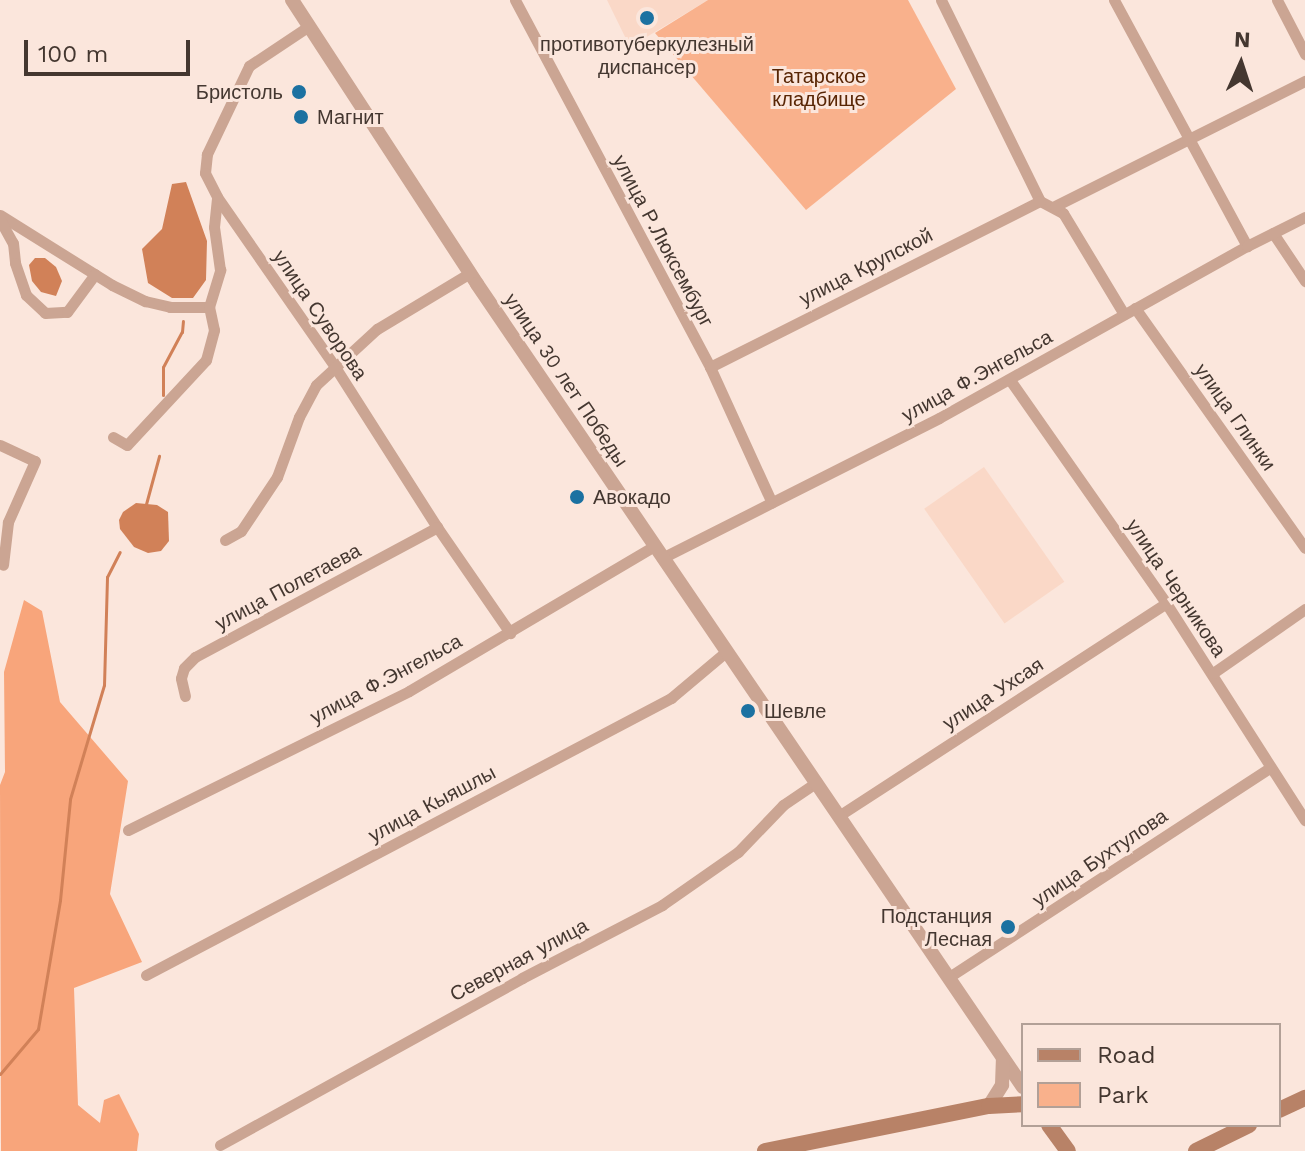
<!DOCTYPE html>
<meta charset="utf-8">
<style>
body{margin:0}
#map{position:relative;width:1305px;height:1151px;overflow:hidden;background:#fbe6dc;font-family:"Work Sans",sans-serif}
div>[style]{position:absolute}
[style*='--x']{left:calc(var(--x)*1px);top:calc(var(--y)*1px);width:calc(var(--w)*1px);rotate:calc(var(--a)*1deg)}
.built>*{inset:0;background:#fad8c7;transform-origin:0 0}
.green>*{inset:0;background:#f9b18c}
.forest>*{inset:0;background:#f8a57b}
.water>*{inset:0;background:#d18158}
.stream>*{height:3px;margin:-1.5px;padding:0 1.5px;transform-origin:1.5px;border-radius:1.5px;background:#d18158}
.minor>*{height:11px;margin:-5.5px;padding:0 5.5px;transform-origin:5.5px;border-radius:5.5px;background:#cba593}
.tertiary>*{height:14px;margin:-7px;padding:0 7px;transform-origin:7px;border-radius:7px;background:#cba593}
.secondary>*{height:16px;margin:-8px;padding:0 8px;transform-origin:8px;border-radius:8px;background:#b88267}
.dots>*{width:22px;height:22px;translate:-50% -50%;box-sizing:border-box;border:4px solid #fbe6dc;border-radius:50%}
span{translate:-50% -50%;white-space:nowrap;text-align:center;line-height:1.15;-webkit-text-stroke:6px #fbe6dc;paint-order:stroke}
.poi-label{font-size:20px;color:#443730}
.right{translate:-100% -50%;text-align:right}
.left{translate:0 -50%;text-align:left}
.park-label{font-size:20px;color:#592605}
.street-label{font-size:20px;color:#443730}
.legend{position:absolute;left:1021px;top:1023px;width:260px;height:104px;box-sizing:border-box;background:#fbe6dc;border:2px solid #b2a097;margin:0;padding:10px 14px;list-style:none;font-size:24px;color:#443730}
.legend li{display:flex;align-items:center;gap:16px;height:40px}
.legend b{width:40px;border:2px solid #b2a097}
.north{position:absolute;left:1201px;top:24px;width:80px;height:80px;-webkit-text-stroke:6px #fbe6dc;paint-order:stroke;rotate:3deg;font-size:22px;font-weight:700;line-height:32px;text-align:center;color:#443730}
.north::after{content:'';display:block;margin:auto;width:28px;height:36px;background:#443730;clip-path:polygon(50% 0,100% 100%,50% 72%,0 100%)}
.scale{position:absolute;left:24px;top:40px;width:166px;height:36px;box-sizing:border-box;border:4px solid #443730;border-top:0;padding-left:10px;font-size:24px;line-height:28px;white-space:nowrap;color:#443730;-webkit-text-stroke:6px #fbe6dc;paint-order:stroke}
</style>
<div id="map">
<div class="built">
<div style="clip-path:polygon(607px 0,708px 0,630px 47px)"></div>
<div style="left:984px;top:467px;width:140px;height:73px;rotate:55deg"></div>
</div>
<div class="green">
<div style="clip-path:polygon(708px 0,908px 0,956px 89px,806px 210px,655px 33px)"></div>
</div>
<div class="forest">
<div style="clip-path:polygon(24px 600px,42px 611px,60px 702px,128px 781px,110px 894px,142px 962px,74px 988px,78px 1105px,100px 1123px,104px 1100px,119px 1094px,139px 1134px,137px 1151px,1px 1151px,0 785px,5px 772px,4px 672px)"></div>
</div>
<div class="water">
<div style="clip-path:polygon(186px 182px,207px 241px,206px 280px,193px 298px,172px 298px,148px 283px,142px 249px,162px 229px,172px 184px)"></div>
<div style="clip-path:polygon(35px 258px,45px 258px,56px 267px,62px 281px,56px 296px,41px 292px,32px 281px,29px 265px)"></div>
<div style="clip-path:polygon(136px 503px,157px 505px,168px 512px,169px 541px,161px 551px,148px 553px,134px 547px,120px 529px,119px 520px,123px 512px)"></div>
</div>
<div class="stream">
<div style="--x:163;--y:395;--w:28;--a:-90"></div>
<div style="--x:163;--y:367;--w:40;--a:-62"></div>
<div style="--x:182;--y:332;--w:11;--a:-85"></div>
<div style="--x:146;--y:504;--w:50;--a:-74.8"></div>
<div style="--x:0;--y:1074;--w:59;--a:-49.8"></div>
<div style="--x:38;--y:1029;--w:131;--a:-80.3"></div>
<div style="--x:60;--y:900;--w:101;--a:-84.3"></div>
<div style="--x:70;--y:799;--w:119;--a:-73.4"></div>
<div style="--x:104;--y:685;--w:108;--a:-88.4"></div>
<div style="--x:107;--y:577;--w:28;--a:-63"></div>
</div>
<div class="minor">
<div style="--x:515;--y:0;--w:416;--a:62"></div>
<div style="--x:710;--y:367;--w:149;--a:65.5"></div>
<div style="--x:941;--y:0;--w:224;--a:63.8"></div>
<div style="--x:1040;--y:201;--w:26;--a:28"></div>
<div style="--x:1063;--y:213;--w:118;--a:58.9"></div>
<div style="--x:1114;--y:0;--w:280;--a:61.6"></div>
<div style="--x:1277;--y:0;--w:61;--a:62.6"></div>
<div style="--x:309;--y:26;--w:72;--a:146.3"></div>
<div style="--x:249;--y:66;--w:98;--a:115.5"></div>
<div style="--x:207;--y:154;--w:19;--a:96"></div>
<div style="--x:205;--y:173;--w:27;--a:63"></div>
<div style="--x:217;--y:197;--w:207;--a:55.2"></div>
<div style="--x:335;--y:367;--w:190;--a:57.5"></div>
<div style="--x:437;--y:527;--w:129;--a:55.4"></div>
<div style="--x:1055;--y:206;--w:280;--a:-26.6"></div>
<div style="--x:0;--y:215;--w:132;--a:32"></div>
<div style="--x:112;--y:285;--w:37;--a:26"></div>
<div style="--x:145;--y:301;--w:26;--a:13"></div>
<div style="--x:170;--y:307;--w:39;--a:0"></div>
<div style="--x:209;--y:307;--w:39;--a:-73"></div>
<div style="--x:220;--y:270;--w:43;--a:-97.9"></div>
<div style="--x:214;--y:227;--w:29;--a:-84"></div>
<div style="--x:0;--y:220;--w:26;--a:61"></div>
<div style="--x:13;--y:243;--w:20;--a:84"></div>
<div style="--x:15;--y:263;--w:34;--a:71"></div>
<div style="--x:26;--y:295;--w:26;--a:43"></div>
<div style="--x:45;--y:313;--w:22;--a:-3"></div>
<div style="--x:67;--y:312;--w:47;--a:-53.6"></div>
<div style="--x:1273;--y:233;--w:58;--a:56.3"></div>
<div style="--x:1135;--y:308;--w:294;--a:54.7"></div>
<div style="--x:710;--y:367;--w:369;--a:-26.7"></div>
<div style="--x:1010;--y:380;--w:272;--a:55"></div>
<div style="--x:1166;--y:603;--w:258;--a:57.4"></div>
<div style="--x:113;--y:437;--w:16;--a:30"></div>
<div style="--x:127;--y:445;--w:116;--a:-47.1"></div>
<div style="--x:206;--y:360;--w:31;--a:-75"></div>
<div style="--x:214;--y:330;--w:24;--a:-102"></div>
<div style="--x:0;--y:445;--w:38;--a:25"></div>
<div style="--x:35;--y:461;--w:67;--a:113.9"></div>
<div style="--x:8;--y:522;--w:43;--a:96.6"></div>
<div style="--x:225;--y:540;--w:18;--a:-29"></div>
<div style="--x:241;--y:531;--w:65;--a:-56.3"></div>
<div style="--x:277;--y:477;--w:64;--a:-69.9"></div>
<div style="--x:299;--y:417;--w:36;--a:-62"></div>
<div style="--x:316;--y:385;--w:83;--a:-42.6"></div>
<div style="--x:377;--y:329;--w:109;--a:-31.1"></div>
<div style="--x:662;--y:558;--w:310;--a:-26.8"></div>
<div style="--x:939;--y:418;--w:353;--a:-29.2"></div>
<div style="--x:1247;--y:246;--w:65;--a:-26.6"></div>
<div style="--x:1213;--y:673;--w:112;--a:-34.8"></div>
<div style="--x:185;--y:696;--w:18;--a:-103"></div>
<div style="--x:181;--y:678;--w:10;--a:-73"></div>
<div style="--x:184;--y:668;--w:16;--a:-45"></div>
<div style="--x:195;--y:657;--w:275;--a:-28.2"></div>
<div style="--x:840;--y:815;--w:389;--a:-33"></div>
<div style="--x:128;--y:830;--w:313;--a:-26.3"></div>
<div style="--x:409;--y:691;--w:285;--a:-30.6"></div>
<div style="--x:146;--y:975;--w:594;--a:-27.82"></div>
<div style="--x:671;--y:698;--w:73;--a:-40"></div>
<div style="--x:949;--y:977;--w:382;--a:-33.1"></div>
<div style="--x:220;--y:1145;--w:345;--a:-28.9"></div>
<div style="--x:522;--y:978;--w:158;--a:-27.5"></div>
<div style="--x:662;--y:905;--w:93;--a:-34.9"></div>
<div style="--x:738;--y:852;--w:65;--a:-46.2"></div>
<div style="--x:783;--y:805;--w:41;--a:-34.1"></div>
</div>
<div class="tertiary">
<div style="--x:292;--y:0;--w:339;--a:56.9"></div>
<div style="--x:477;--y:284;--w:971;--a:55.79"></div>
<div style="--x:989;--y:1106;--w:25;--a:-58"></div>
<div style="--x:1002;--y:1085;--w:27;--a:-88"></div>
</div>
<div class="secondary">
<div style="--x:1279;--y:1110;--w:29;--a:-25"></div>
<div style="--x:1049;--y:1125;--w:32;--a:54"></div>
<div style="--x:765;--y:1151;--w:228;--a:-11.4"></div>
<div style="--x:989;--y:1106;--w:34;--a:-3"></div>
<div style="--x:1196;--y:1151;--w:59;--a:-26.1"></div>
</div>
<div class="dots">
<div style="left:647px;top:18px;background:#1b71a1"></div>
<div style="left:299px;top:92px;background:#1b71a1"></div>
<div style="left:301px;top:117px;background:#1b71a1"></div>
<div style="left:577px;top:497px;background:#1b71a1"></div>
<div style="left:748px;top:711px;background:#1b71a1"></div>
<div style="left:1008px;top:927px;background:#1b71a1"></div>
</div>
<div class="poi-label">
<span style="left:647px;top:56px">противотуберкулезный<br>диспансер</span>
<span class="right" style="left:283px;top:92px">Бристоль</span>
<span class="left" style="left:317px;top:117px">Магнит</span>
<span class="left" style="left:593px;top:497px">Авокадо</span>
<span class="left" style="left:764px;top:711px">Шевле</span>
<span class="right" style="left:992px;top:928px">Подстанция<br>Лесная</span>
</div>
<div class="park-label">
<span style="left:819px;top:88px">Татарское<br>кладбище</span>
</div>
<div class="street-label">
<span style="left:663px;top:241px;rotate:62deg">улица Р.Люксембург</span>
<span style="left:866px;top:267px;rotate:-27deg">улица Крупской</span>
<span style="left:320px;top:315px;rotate:56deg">улица Суворова</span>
<span style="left:977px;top:376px;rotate:-29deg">улица Ф.Энгельса</span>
<span style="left:566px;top:380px;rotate:56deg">улица 30 лет Победы</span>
<span style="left:1235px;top:417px;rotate:55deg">улица Глинки</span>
<span style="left:288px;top:587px;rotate:-28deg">улица Полетаева</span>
<span style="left:1176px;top:588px;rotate:56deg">улица Черникова</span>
<span style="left:386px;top:679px;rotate:-28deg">улица Ф.Энгельса</span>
<span style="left:993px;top:694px;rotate:-33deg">улица Ухсая</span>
<span style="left:432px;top:804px;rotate:-28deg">улица Кыяшлы</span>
<span style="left:1100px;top:858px;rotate:-34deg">улица Бухтулова</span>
<span style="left:519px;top:960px;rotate:-28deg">Северная улица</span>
</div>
<ul class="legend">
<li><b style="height:10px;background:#b88267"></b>Road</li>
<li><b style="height:22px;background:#f9b18c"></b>Park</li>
</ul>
<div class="north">N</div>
<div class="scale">100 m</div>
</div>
